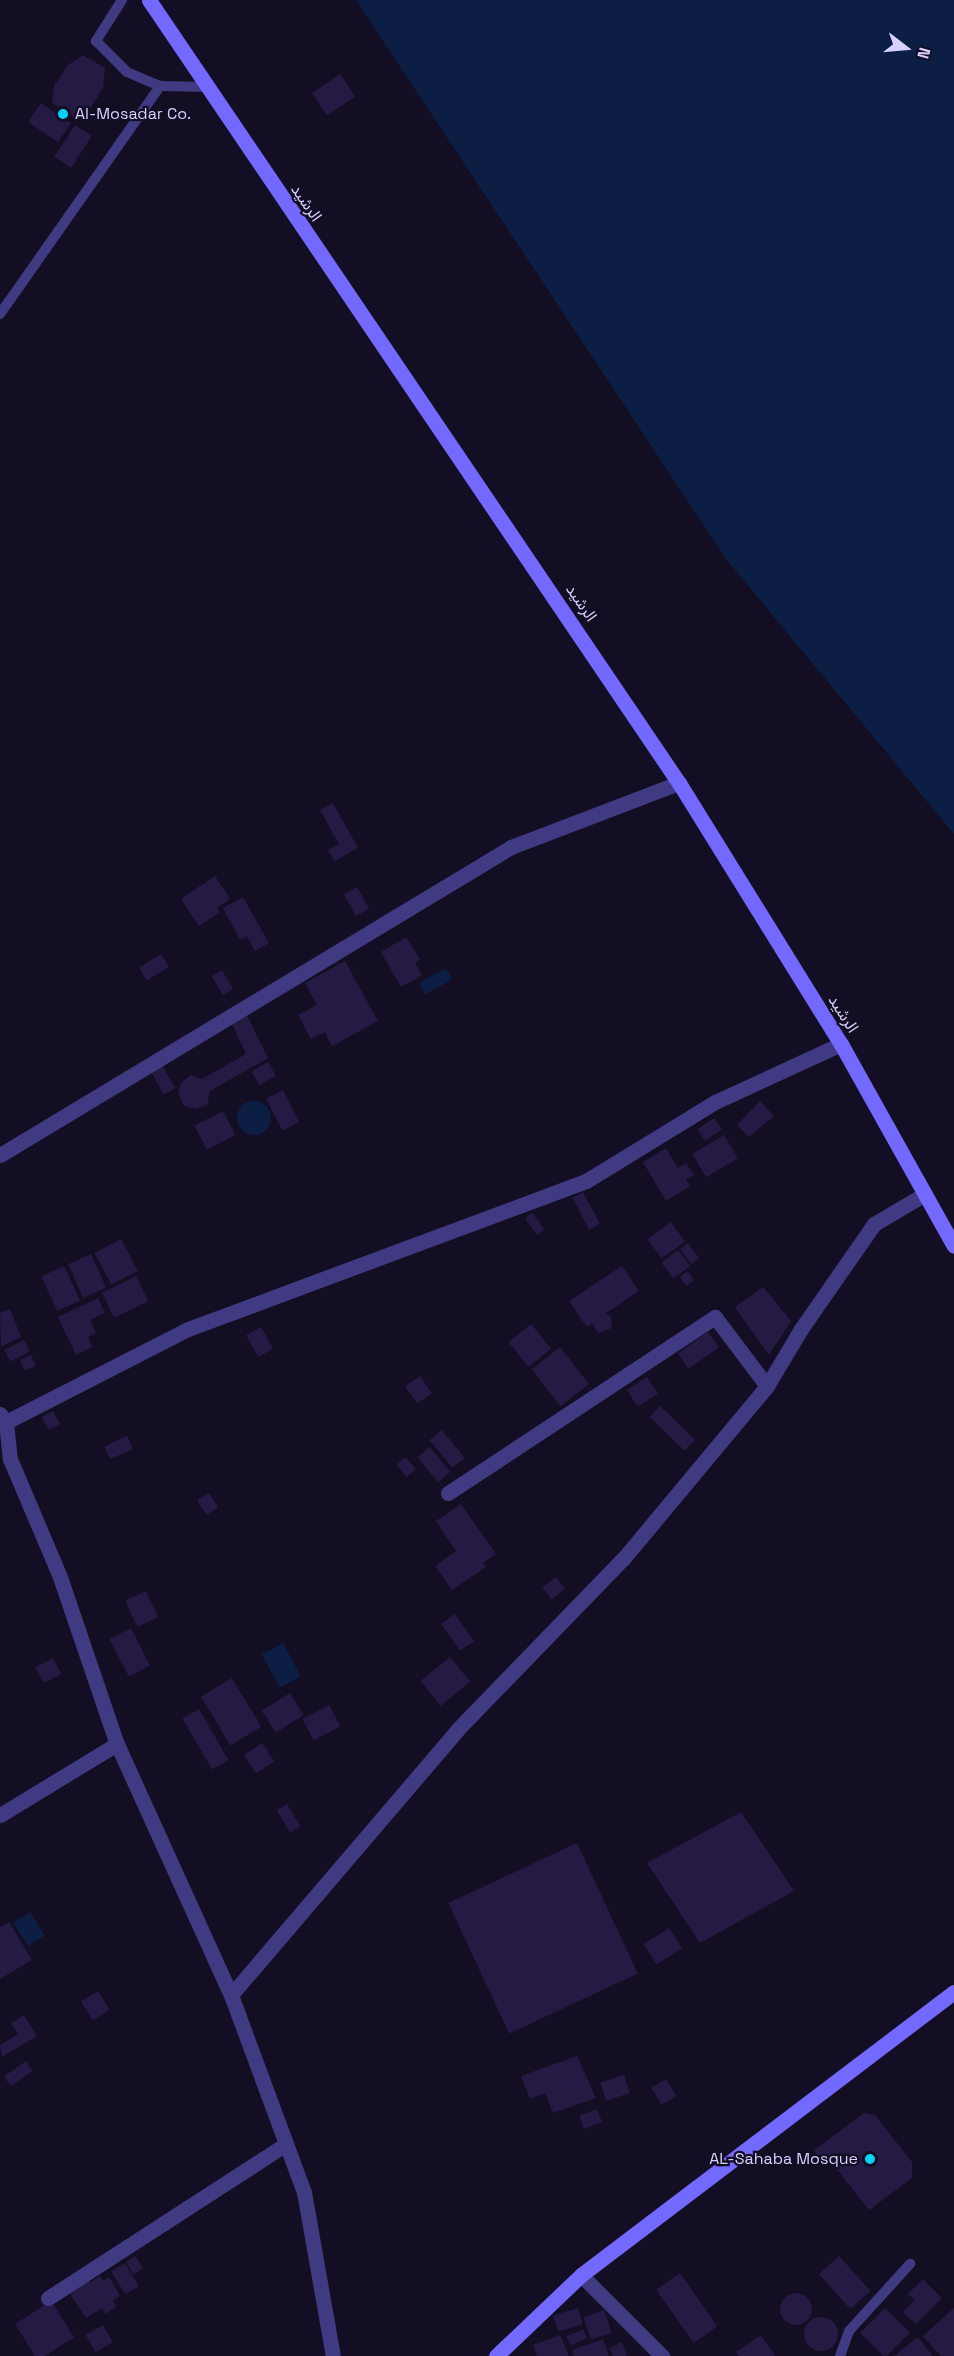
<!DOCTYPE html>
<meta charset="utf-8">
<style>
body{margin:0}
#map{position:relative;width:954px;height:2356px;overflow:hidden;background:#130e23;font-family:"Space Grotesk","Noto Sans Arabic",sans-serif}
div>[style]{position:absolute}
[style*='--x']{left:calc(var(--x)*1px);top:calc(var(--y)*1px);width:calc(var(--w)*1px);rotate:calc(var(--a)*1deg)}
.water>*{inset:0;background:#0c1e44;transform-origin:0 0}
.round{border-radius:50%}
.building>*{inset:0;background:#251a44;transform-origin:0 0}
.lane>*{height:10px;margin:-5px;padding:0 5px;transform-origin:5px;border-radius:5px;background:#403a82}
.street>*{height:15px;margin:-7.5px;padding:0 7.5px;transform-origin:7.5px;border-radius:7.5px;background:#403a82}
.secondary>*{height:15px;margin:-7.5px;padding:0 7.5px;transform-origin:7.5px;border-radius:7.5px;background:#7469fe}
.dots>*{width:16px;height:16px;translate:-50% -50%;box-sizing:border-box;border:3px solid #130e23;border-radius:50%}
span{translate:-50% -50%;white-space:nowrap;text-align:center;line-height:1.15;-webkit-text-stroke:4.5px #130e23;paint-order:stroke}
.poi-label{font-size:16px;color:#d8d1ff}
.left{translate:0 -50%;text-align:left}
.right{translate:-100% -50%;text-align:right}
.street-label{font-size:16px;color:#d8d1ff}
.north{position:absolute;left:876px;top:18px;width:60px;height:60px;-webkit-text-stroke:4px #130e23;paint-order:stroke;rotate:106deg;font-size:16px;font-weight:700;line-height:24px;text-align:center;color:#d8d1ff}
.north::after{content:'';display:block;margin:auto;width:21px;height:27px;background:#d8d1ff;clip-path:polygon(50% 0,100% 100%,50% 72%,0 100%)}
</style>
<div id="map">
<div class="water">
<div style="clip-path:polygon(356px 0,954px 0,954px 834px,726px 559px)"></div>
<div style="left:446px;top:968px;width:13px;height:31px;rotate:61deg"></div>
<div class="round" style="left:237px;top:1101px;width:34px;height:34px"></div>
<div style="left:283px;top:1643px;width:38px;height:24px;rotate:62deg"></div>
<div style="left:30px;top:1912px;width:28px;height:20px;rotate:58deg"></div>
</div>
<div class="building">
<div style="clip-path:polygon(83px 55px,105px 68px,103px 88px,90px 109px,74px 117px,52px 103px,54px 86px,68px 65px)"></div>
<div style="left:340px;top:74px;width:27px;height:34px;rotate:56deg"></div>
<div style="left:41px;top:103px;width:36px;height:23px;rotate:34deg"></div>
<div style="left:75px;top:125px;width:20px;height:38px;rotate:33deg"></div>
<div style="clip-path:polygon(333px 803px,358px 848px,335px 861px,328px 850px,339px 844px,320px 810px)"></div>
<div style="clip-path:polygon(215px 876px,230px 899px,217px 908px,220px 912px,199px 926px,181px 899px)"></div>
<div style="left:357px;top:887px;width:25px;height:15px;rotate:61deg"></div>
<div style="clip-path:polygon(243px 897px,269px 943px,255px 951px,247px 936px,240px 940px,223px 908px)"></div>
<div style="clip-path:polygon(406px 937px,420px 960px,415px 963px,422px 975px,401px 987px,381px 952px)"></div>
<div style="left:161px;top:954px;width:15px;height:26px;rotate:58deg"></div>
<div style="clip-path:polygon(345px 961px,378px 1021px,332px 1046px,325px 1032px,311px 1039px,298px 1015px,317px 1005px,305px 983px)"></div>
<div style="left:222px;top:970px;width:22px;height:12px;rotate:60deg"></div>
<div style="clip-path:polygon(245px 1011px,268px 1058px,210px 1091px,207px 1105px,196px 1109px,184px 1106px,178px 1093px,181px 1083px,191px 1075px,202px 1079px,246px 1054px,230px 1020px)"></div>
<div style="left:268px;top:1062px;width:16px;height:19px;rotate:60deg"></div>
<div style="left:161px;top:1063px;width:29px;height:13px;rotate:61deg"></div>
<div style="left:283px;top:1090px;width:36px;height:19px;rotate:63deg"></div>
<div style="clip-path:polygon(760px 1101px,774px 1116px,749px 1137px,737px 1125px)"></div>
<div style="left:223px;top:1111px;width:27px;height:32px;rotate:63deg"></div>
<div style="left:714px;top:1118px;width:14px;height:20px;rotate:56deg"></div>
<div style="left:724px;top:1135px;width:27px;height:37px;rotate:59deg"></div>
<div style="clip-path:polygon(666px 1148px,678px 1168px,686px 1163px,694px 1175px,686px 1180px,690px 1186px,666px 1201px,643px 1162px)"></div>
<div style="left:583px;top:1192px;width:36px;height:12px;rotate:62deg"></div>
<div style="left:532px;top:1213px;width:21px;height:9px;rotate:53deg"></div>
<div style="left:671px;top:1222px;width:24px;height:29px;rotate:54deg"></div>
<div style="left:121px;top:1239px;width:36px;height:30px;rotate:62deg"></div>
<div style="left:688px;top:1243px;width:19px;height:10px;rotate:54deg"></div>
<div style="left:678px;top:1250px;width:20px;height:21px;rotate:53deg"></div>
<div style="left:91px;top:1254px;width:37px;height:25px;rotate:66deg"></div>
<div style="left:64px;top:1266px;width:38px;height:25px;rotate:65deg"></div>
<div style="clip-path:polygon(622px 1266px,639px 1291px,606px 1313px,611px 1317px,612px 1328px,598px 1333px,592px 1323px,587px 1327px,569px 1301px)"></div>
<div style="left:688px;top:1271px;width:11px;height:10px;rotate:56deg"></div>
<div style="left:136px;top:1276px;width:28px;height:38px;rotate:64deg"></div>
<div style="clip-path:polygon(763px 1287px,791px 1321px,769px 1355px,735px 1307px)"></div>
<div style="clip-path:polygon(98px 1298px,105px 1313px,90px 1320px,96px 1333px,88px 1337px,92px 1347px,76px 1355px,58px 1317px)"></div>
<div style="clip-path:polygon(10px 1309px,21px 1337px,1px 1347px,0 1313px)"></div>
<div style="left:531px;top:1324px;width:32px;height:29px;rotate:51deg"></div>
<div style="left:261px;top:1327px;width:25px;height:17px;rotate:61deg"></div>
<div style="left:708px;top:1332px;width:19px;height:37px;rotate:55deg"></div>
<div style="left:24px;top:1340px;width:13px;height:22px;rotate:63deg"></div>
<div style="left:560px;top:1347px;width:47px;height:36px;rotate:52deg"></div>
<div style="left:31px;top:1355px;width:12px;height:12px;rotate:66deg"></div>
<div style="left:420px;top:1376px;width:21px;height:18px;rotate:55deg"></div>
<div style="left:647px;top:1377px;width:20px;height:24px;rotate:57deg"></div>
<div style="left:660px;top:1406px;width:49px;height:15px;rotate:44deg"></div>
<div style="left:53px;top:1411px;width:15px;height:13px;rotate:62deg"></div>
<div style="left:442px;top:1430px;width:36px;height:16px;rotate:51deg"></div>
<div style="left:127px;top:1436px;width:14px;height:25px;rotate:65deg"></div>
<div style="left:430px;top:1447px;width:32px;height:16px;rotate:51deg"></div>
<div style="left:406px;top:1457px;width:16px;height:12px;rotate:52deg"></div>
<div style="left:209px;top:1493px;width:17px;height:14px;rotate:57deg"></div>
<div style="clip-path:polygon(461px 1504px,496px 1554px,483px 1563px,486px 1567px,452px 1590px,435px 1566px,456px 1551px,436px 1521px)"></div>
<div style="left:556px;top:1577px;width:15px;height:17px;rotate:53deg"></div>
<div style="left:146px;top:1591px;width:29px;height:23px;rotate:65deg"></div>
<div style="left:455px;top:1614px;width:33px;height:17px;rotate:55deg"></div>
<div style="left:131px;top:1628px;width:42px;height:24px;rotate:63deg"></div>
<div style="left:450px;top:1657px;width:32px;height:38px;rotate:51deg"></div>
<div style="left:53px;top:1658px;width:18px;height:20px;rotate:63deg"></div>
<div style="left:232px;top:1678px;width:57px;height:36px;rotate:59deg"></div>
<div style="left:290px;top:1693px;width:26px;height:33px;rotate:58deg"></div>
<div style="left:329px;top:1705px;width:24px;height:30px;rotate:62deg"></div>
<div style="left:199px;top:1709px;width:59px;height:19px;rotate:60deg"></div>
<div style="left:262px;top:1743px;width:22px;height:22px;rotate:56deg"></div>
<div style="left:287px;top:1804px;width:26px;height:12px;rotate:59deg"></div>
<div style="clip-path:polygon(741px 1812px,794px 1891px,700px 1943px,647px 1863px)"></div>
<div style="left:577px;top:1843px;width:144px;height:142px;rotate:65deg"></div>
<div style="clip-path:polygon(9px 1922px,32px 1960px,0 1979px,0 1927px)"></div>
<div style="left:669px;top:1928px;width:24px;height:30px;rotate:57deg"></div>
<div style="left:98px;top:1991px;width:22px;height:20px;rotate:58deg"></div>
<div style="clip-path:polygon(24px 2015px,37px 2036px,2px 2057px,0 2045px,18px 2034px,11px 2023px)"></div>
<div style="clip-path:polygon(577px 2056px,596px 2098px,553px 2113px,545px 2093px,530px 2099px,521px 2076px)"></div>
<div style="left:26px;top:2061px;width:12px;height:27px;rotate:55deg"></div>
<div style="left:624px;top:2075px;width:19px;height:25px;rotate:72deg"></div>
<div style="left:666px;top:2079px;width:20px;height:17px;rotate:60deg"></div>
<div style="left:597px;top:2109px;width:14px;height:19px;rotate:69deg"></div>
<div style="clip-path:polygon(864px 2113px,875px 2115px,912px 2162px,912px 2178px,869px 2210px,824px 2153px,819px 2157px,814px 2150px)"></div>
<div style="left:135px;top:2256px;width:15px;height:11px;rotate:58deg"></div>
<div style="left:839px;top:2256px;width:47px;height:27px;rotate:48deg"></div>
<div style="left:125px;top:2263px;width:27px;height:16px;rotate:59deg"></div>
<div style="left:680px;top:2273px;width:65px;height:29px;rotate:55deg"></div>
<div style="clip-path:polygon(87px 2276px,91px 2282px,100px 2276px,103px 2281px,109px 2277px,120px 2296px,113px 2301px,116px 2307px,106px 2314px,102px 2308px,86px 2318px,67px 2289px)"></div>
<div style="clip-path:polygon(923px 2279px,942px 2298px,916px 2324px,903px 2312px,915px 2300px,908px 2294px)"></div>
<div class="round" style="left:780px;top:2293px;width:32px;height:32px"></div>
<div style="clip-path:polygon(51px 2301px,74px 2337px,45px 2356px,35px 2356px,15px 2324px)"></div>
<div style="left:578px;top:2308px;width:17px;height:26px;rotate:73deg"></div>
<div style="left:885px;top:2308px;width:35px;height:35px;rotate:45deg"></div>
<div style="clip-path:polygon(954px 2308px,954px 2356px,941px 2356px,923px 2336px)"></div>
<div style="left:604px;top:2310px;width:24px;height:22px;rotate:71deg"></div>
<div class="round" style="left:804px;top:2317px;width:34px;height:34px"></div>
<div style="left:103px;top:2325px;width:20px;height:20px;rotate:60deg"></div>
<div style="left:583px;top:2329px;width:10px;height:18px;rotate:66deg"></div>
<div style="clip-path:polygon(560px 2335px,569px 2356px,537px 2356px,533px 2345px)"></div>
<div style="clip-path:polygon(761px 2335px,775px 2356px,739px 2356px,736px 2352px)"></div>
<div style="clip-path:polygon(918px 2337px,933px 2356px,894px 2356px)"></div>
<div style="clip-path:polygon(603px 2339px,609px 2356px,574px 2356px,572px 2350px)"></div>
<div style="clip-path:polygon(622px 2342px,627px 2356px,613px 2356px,609px 2348px)"></div>
</div>
<div class="lane">
<div style="--x:122;--y:0;--w:49;--a:122.4"></div>
<div style="--x:96;--y:41;--w:44;--a:45"></div>
<div style="--x:127;--y:72;--w:36;--a:23"></div>
<div style="--x:160;--y:86;--w:46;--a:1.2"></div>
<div style="--x:0;--y:314;--w:279;--a:-54.9"></div>
<div style="--x:840;--y:2356;--w:27;--a:-70"></div>
<div style="--x:849;--y:2331;--w:91;--a:-47.7"></div>
</div>
<div class="street">
<div style="--x:0;--y:1155;--w:597;--a:-31.08"></div>
<div style="--x:511;--y:847;--w:180;--a:-20.9"></div>
<div style="--x:0;--y:1414;--w:10;--a:53"></div>
<div style="--x:6;--y:1422;--w:37;--a:84"></div>
<div style="--x:10;--y:1459;--w:128;--a:67"></div>
<div style="--x:60;--y:1577;--w:176;--a:71.2"></div>
<div style="--x:117;--y:1744;--w:276;--a:65.6"></div>
<div style="--x:231;--y:1995;--w:210;--a:69.7"></div>
<div style="--x:304;--y:2192;--w:167;--a:80"></div>
<div style="--x:6;--y:1422;--w:204;--a:-27.1"></div>
<div style="--x:188;--y:1329;--w:425;--a:-20.4"></div>
<div style="--x:586;--y:1181;--w:151;--a:-31.5"></div>
<div style="--x:715;--y:1102;--w:139;--a:-24.7"></div>
<div style="--x:448;--y:1493;--w:320;--a:-33.4"></div>
<div style="--x:715;--y:1317;--w:86;--a:53"></div>
<div style="--x:0;--y:1815;--w:137;--a:-31.3"></div>
<div style="--x:231;--y:1995;--w:348;--a:-49.5"></div>
<div style="--x:457;--y:1730;--w:238;--a:-45.9"></div>
<div style="--x:623;--y:1559;--w:225;--a:-50.2"></div>
<div style="--x:767;--y:1386;--w:66;--a:-59.2"></div>
<div style="--x:801;--y:1329;--w:128;--a:-55.2"></div>
<div style="--x:874;--y:1224;--w:59;--a:-30.5"></div>
<div style="--x:581;--y:2275;--w:115;--a:45"></div>
<div style="--x:48;--y:2298;--w:283;--a:-32.9"></div>
</div>
<div class="secondary">
<div style="--x:149;--y:0;--w:946;--a:55.91"></div>
<div style="--x:679;--y:783;--w:307;--a:58.2"></div>
<div style="--x:841;--y:1044;--w:231;--a:60.8"></div>
<div style="--x:496;--y:2356;--w:117;--a:-43.6"></div>
<div style="--x:581;--y:2275;--w:468;--a:-37.2"></div>
</div>
<div class="dots">
<div style="left:63px;top:114px;background:#02d4f9"></div>
<div style="left:870px;top:2159px;background:#02d4f9"></div>
</div>
<div class="poi-label">
<span class="left" style="left:75px;top:114px">Al-Mosadar Co.</span>
<span class="right" style="left:858px;top:2159px">AL-Sahaba Mosque</span>
</div>
<div class="street-label">
<span style="left:306px;top:203px;rotate:56deg">الرشيد</span>
<span style="left:581px;top:603px;rotate:56deg">الرشيد</span>
<span style="left:843px;top:1014px;rotate:58deg">الرشيد</span>
</div>
<div class="north">N</div>
</div>
